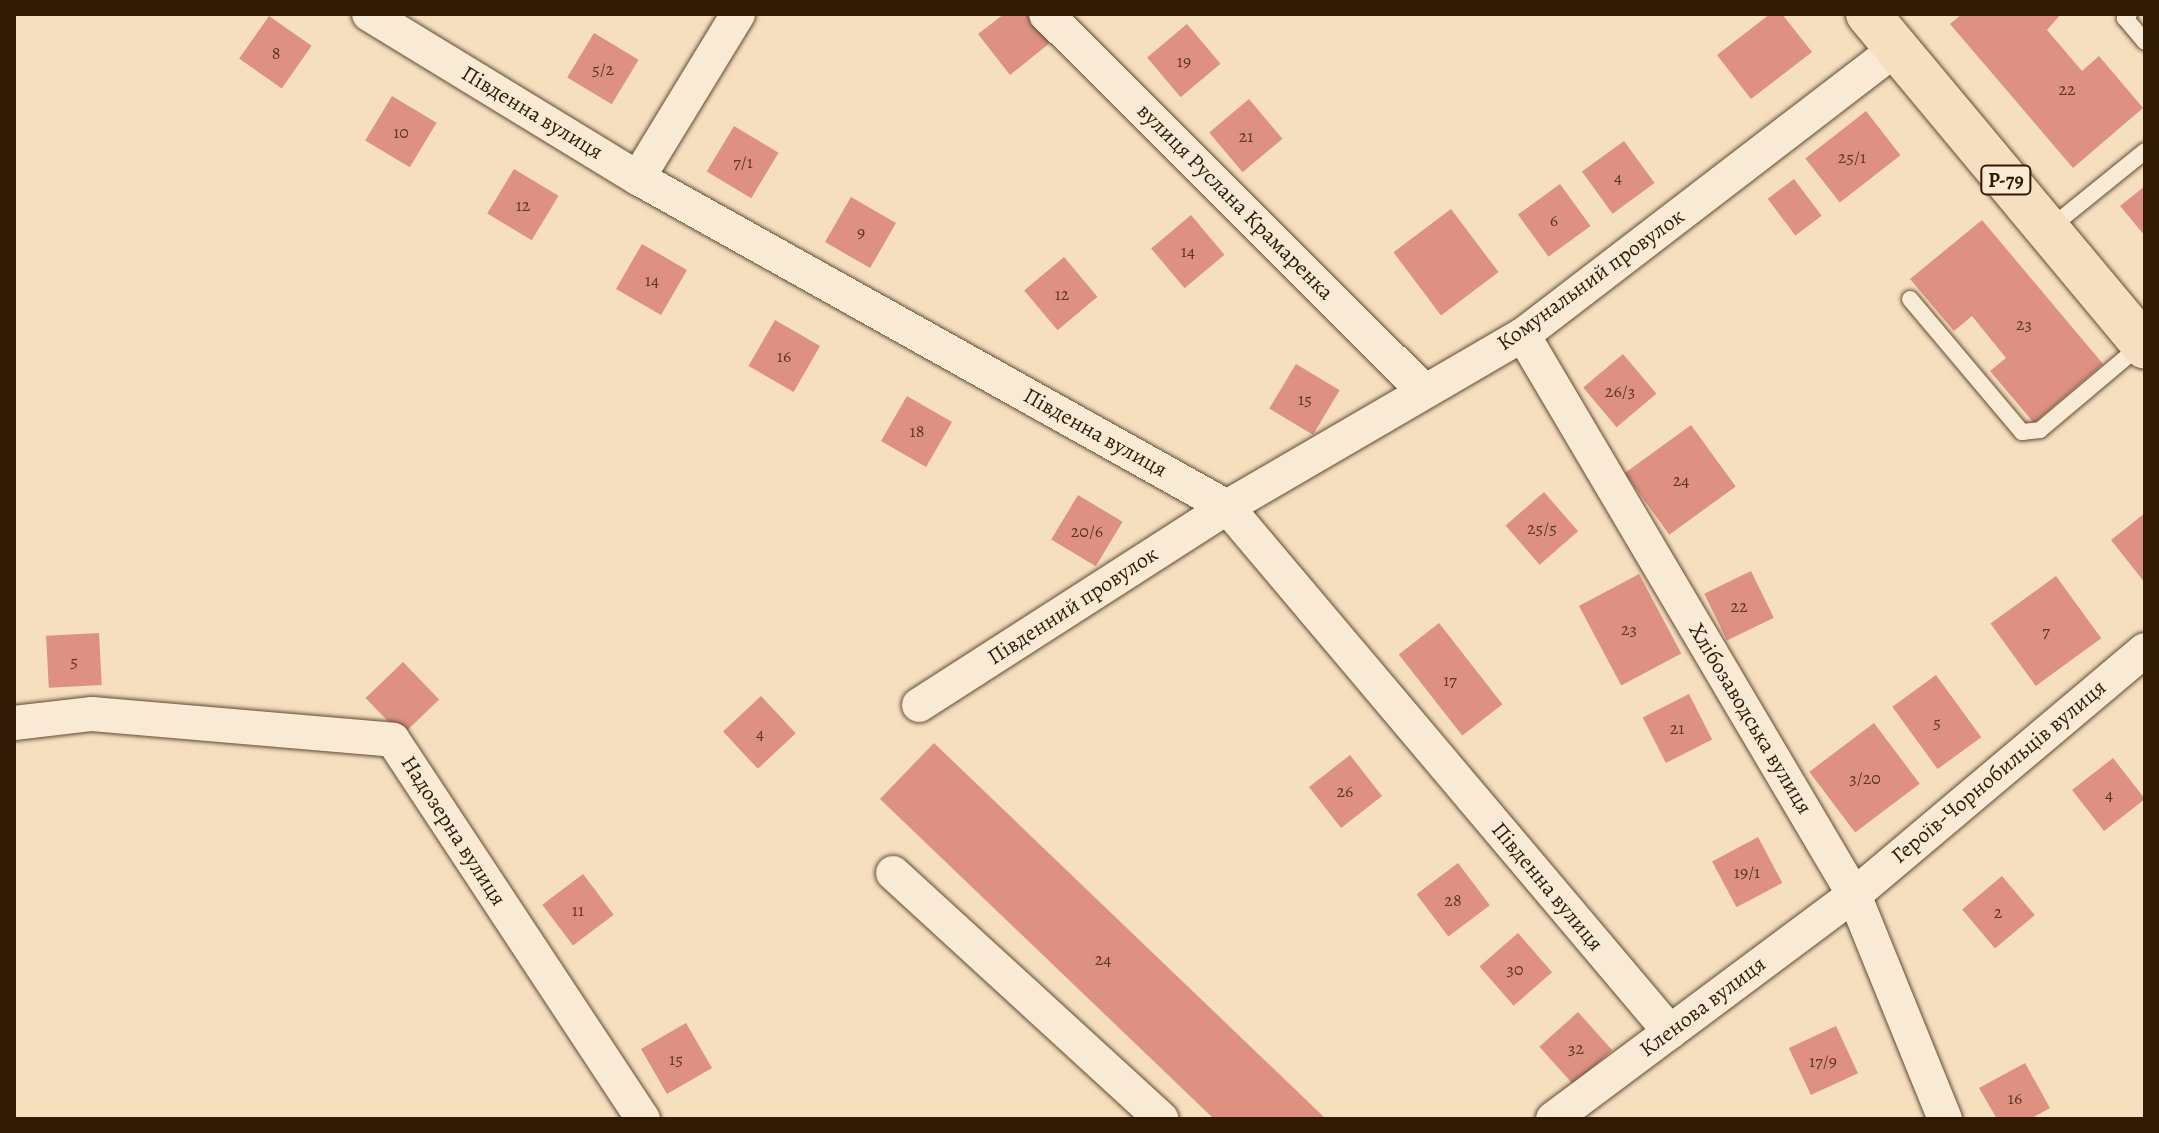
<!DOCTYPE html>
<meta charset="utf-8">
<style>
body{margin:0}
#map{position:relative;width:2159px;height:1133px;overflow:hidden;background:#f6dfbf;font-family:Alegreya,serif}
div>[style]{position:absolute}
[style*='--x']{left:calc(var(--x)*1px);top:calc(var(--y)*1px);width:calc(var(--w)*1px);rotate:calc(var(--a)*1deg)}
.building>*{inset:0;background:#de9182;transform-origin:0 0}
.roads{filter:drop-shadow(0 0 2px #624b33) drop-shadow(0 0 2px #624b33)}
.lane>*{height:16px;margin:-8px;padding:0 8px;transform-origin:8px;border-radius:8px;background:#f9ead5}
.street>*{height:34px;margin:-17px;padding:0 17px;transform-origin:17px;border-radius:17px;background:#f9ead5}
.primary>*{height:44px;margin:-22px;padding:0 22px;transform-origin:22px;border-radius:22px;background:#f6dfbf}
span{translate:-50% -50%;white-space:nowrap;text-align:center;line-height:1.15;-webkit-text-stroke:6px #f9ead5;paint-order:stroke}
.number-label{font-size:18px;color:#5c3824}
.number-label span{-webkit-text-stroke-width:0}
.shield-label span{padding:2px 6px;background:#f9ead5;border:2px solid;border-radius:6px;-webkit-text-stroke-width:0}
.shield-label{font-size:20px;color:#311a04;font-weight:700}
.street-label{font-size:22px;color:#311a04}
.frame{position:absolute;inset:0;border:16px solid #311a04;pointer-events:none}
</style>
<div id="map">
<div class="building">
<div style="clip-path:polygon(1004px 14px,1028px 14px,1051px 42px,1010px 75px,978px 34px)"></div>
<div style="clip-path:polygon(1770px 14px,1782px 14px,1812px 52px,1751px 99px,1717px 55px)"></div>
<div style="clip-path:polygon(1962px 14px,2061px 14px,2047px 30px,2082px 71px,2099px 56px,2143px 108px,2073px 168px,1950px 24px)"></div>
<div style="left:269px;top:16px;width:52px;height:52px;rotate:35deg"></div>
<div style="left:1187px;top:24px;width:52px;height:52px;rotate:50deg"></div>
<div style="left:594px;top:33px;width:52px;height:52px;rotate:31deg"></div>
<div style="left:392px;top:96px;width:52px;height:52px;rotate:31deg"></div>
<div style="left:1249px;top:99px;width:52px;height:52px;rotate:50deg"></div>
<div style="left:1866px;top:111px;width:56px;height:77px;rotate:52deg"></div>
<div style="left:734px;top:126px;width:52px;height:53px;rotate:31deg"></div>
<div style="left:1624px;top:141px;width:52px;height:52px;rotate:54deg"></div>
<div style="left:514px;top:169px;width:52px;height:52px;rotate:31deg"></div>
<div style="left:1794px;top:179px;width:46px;height:33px;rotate:53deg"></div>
<div style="left:1560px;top:184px;width:52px;height:52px;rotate:54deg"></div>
<div style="clip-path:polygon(2145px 186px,2145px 236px,2120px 206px)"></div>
<div style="left:851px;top:197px;width:52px;height:52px;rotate:30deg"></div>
<div style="left:1451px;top:209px;width:79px;height:72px;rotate:53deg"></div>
<div style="left:1191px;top:215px;width:52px;height:52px;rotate:50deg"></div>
<div style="clip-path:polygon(1982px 220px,2103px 364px,2034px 423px,1990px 371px,2006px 358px,1972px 316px,1954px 331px,1910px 279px)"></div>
<div style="left:642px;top:244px;width:52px;height:52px;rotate:30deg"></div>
<div style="left:1064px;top:257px;width:52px;height:52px;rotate:50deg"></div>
<div style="left:775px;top:320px;width:52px;height:53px;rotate:30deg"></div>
<div style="left:1623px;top:354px;width:52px;height:52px;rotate:50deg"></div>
<div style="left:1296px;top:364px;width:51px;height:52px;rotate:31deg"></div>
<div style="left:907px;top:396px;width:52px;height:52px;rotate:30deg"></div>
<div style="left:1691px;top:425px;width:76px;height:82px;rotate:54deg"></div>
<div style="left:1544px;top:492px;width:52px;height:51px;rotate:49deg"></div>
<div style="left:1078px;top:495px;width:52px;height:52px;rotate:31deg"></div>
<div style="clip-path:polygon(2145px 513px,2145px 583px,2111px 540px)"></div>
<div style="left:1751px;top:571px;width:52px;height:52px;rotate:64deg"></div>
<div style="left:1639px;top:574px;width:90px;height:68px;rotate:62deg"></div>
<div style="left:2056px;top:576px;width:77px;height:81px;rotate:54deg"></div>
<div style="left:1439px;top:623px;width:103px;height:51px;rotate:52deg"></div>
<div style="left:99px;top:633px;width:52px;height:53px;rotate:87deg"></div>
<div style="left:403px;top:662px;width:52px;height:52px;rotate:46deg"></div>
<div style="left:1936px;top:675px;width:77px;height:54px;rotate:54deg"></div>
<div style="left:1689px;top:694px;width:51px;height:52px;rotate:63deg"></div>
<div style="left:761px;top:696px;width:51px;height:52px;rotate:47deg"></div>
<div style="left:1874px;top:723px;width:76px;height:81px;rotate:53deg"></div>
<div style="clip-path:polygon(934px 743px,1326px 1119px,1214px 1119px,880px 799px)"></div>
<div style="left:1350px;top:755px;width:52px;height:52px;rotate:52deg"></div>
<div style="left:2113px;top:758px;width:52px;height:52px;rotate:52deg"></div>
<div style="left:1758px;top:837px;width:52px;height:52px;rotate:62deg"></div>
<div style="left:1458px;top:863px;width:53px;height:52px;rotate:53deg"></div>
<div style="left:583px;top:874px;width:51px;height:51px;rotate:53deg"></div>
<div style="left:2002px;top:876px;width:51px;height:52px;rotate:50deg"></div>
<div style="left:1518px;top:933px;width:52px;height:51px;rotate:49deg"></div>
<div style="left:1578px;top:1012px;width:51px;height:52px;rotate:48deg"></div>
<div style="left:686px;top:1023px;width:52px;height:52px;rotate:60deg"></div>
<div style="left:1836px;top:1026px;width:52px;height:52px;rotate:65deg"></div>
<div style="clip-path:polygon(2025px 1063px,2050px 1108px,2030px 1119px,1997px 1119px,1979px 1088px)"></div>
</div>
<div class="roads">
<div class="lane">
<div style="--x:2129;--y:14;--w:6;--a:135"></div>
<div style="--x:2125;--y:18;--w:31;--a:50"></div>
<div style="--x:2050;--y:228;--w:122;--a:-39"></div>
<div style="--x:1910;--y:299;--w:174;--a:49.9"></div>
<div style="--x:2022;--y:432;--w:18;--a:-6"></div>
<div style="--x:2040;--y:430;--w:132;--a:-40.1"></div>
</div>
<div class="street">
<div style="--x:369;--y:14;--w:315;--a:31.4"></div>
<div style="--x:638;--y:178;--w:675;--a:29.19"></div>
<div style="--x:1227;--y:507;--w:687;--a:49.84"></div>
<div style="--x:1046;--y:14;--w:532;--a:44.92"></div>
<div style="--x:638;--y:178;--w:192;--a:-58.6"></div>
<div style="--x:1523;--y:335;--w:651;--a:59.41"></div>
<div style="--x:1854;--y:895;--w:242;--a:67.9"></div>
<div style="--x:919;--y:705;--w:366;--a:-32.7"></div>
<div style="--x:1227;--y:507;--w:342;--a:-30.2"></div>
<div style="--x:1523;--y:335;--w:470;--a:-37.5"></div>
<div style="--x:14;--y:723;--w:79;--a:-6.6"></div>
<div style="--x:92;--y:714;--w:302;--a:4.9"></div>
<div style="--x:393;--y:740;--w:454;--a:56.6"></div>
<div style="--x:893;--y:873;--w:364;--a:42.5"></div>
<div style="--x:1553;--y:1119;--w:375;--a:-36.7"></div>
<div style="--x:1854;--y:895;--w:380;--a:-40.1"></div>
</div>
<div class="primary">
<div style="--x:1868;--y:14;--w:433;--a:50.2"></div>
</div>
</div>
<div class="number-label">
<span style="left:276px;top:53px">8</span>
<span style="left:1184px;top:61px">19</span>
<span style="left:603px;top:69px">5/2</span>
<span style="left:2067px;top:89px">22</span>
<span style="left:401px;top:132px">10</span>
<span style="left:1246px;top:136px">21</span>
<span style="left:1852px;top:157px">25/1</span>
<span style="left:743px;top:162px">7/1</span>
<span style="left:1618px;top:177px">4</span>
<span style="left:523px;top:205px">12</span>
<span style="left:1554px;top:220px">6</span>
<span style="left:861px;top:232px">9</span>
<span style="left:1188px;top:251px">14</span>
<span style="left:652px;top:280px">14</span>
<span style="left:1062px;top:294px">12</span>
<span style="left:2024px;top:324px">23</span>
<span style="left:784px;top:356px">16</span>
<span style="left:1620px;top:391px">26/3</span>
<span style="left:1305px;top:399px">15</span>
<span style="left:917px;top:431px">18</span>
<span style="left:1681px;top:480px">24</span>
<span style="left:1542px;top:528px">25/5</span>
<span style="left:1087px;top:531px">20/6</span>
<span style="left:1739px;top:606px">22</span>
<span style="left:1629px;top:629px">23</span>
<span style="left:2046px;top:631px">7</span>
<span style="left:74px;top:661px">5</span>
<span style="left:1450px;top:680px">17</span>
<span style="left:1937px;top:722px">5</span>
<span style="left:1677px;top:728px">21</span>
<span style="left:760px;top:733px">4</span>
<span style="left:1865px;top:778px">3/20</span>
<span style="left:1345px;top:791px">26</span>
<span style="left:2109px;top:794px">4</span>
<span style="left:1747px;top:872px">19/1</span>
<span style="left:1453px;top:900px">28</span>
<span style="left:578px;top:910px">11</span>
<span style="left:1998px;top:912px">2</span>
<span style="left:1103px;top:959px">24</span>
<span style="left:1515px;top:969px">30</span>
<span style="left:1576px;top:1048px">32</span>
<span style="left:676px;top:1059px">15</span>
<span style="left:1823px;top:1061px">17/9</span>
<span style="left:2015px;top:1098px">16</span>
</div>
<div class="shield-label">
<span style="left:2006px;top:180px">Р-79</span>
</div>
<div class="street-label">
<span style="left:532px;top:113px;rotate:31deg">Південна вулиця</span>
<span style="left:1235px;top:202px;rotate:45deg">вулиця Руслана Крамаренка</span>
<span style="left:1591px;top:280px;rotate:-36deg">Комунальний провулок</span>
<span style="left:1095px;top:433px;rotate:29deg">Південна вулиця</span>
<span style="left:1073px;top:606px;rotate:-33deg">Південний провулок</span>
<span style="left:1750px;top:719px;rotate:59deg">Хлібозаводська вулиця</span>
<span style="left:1999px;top:772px;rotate:-40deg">Героїв-Чорнобильців вулиця</span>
<span style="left:453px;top:831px;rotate:57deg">Надозерна вулиця</span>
<span style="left:1547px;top:887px;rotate:50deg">Південна вулиця</span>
<span style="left:1703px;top:1007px;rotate:-37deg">Кленова вулиця</span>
</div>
<div class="frame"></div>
</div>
